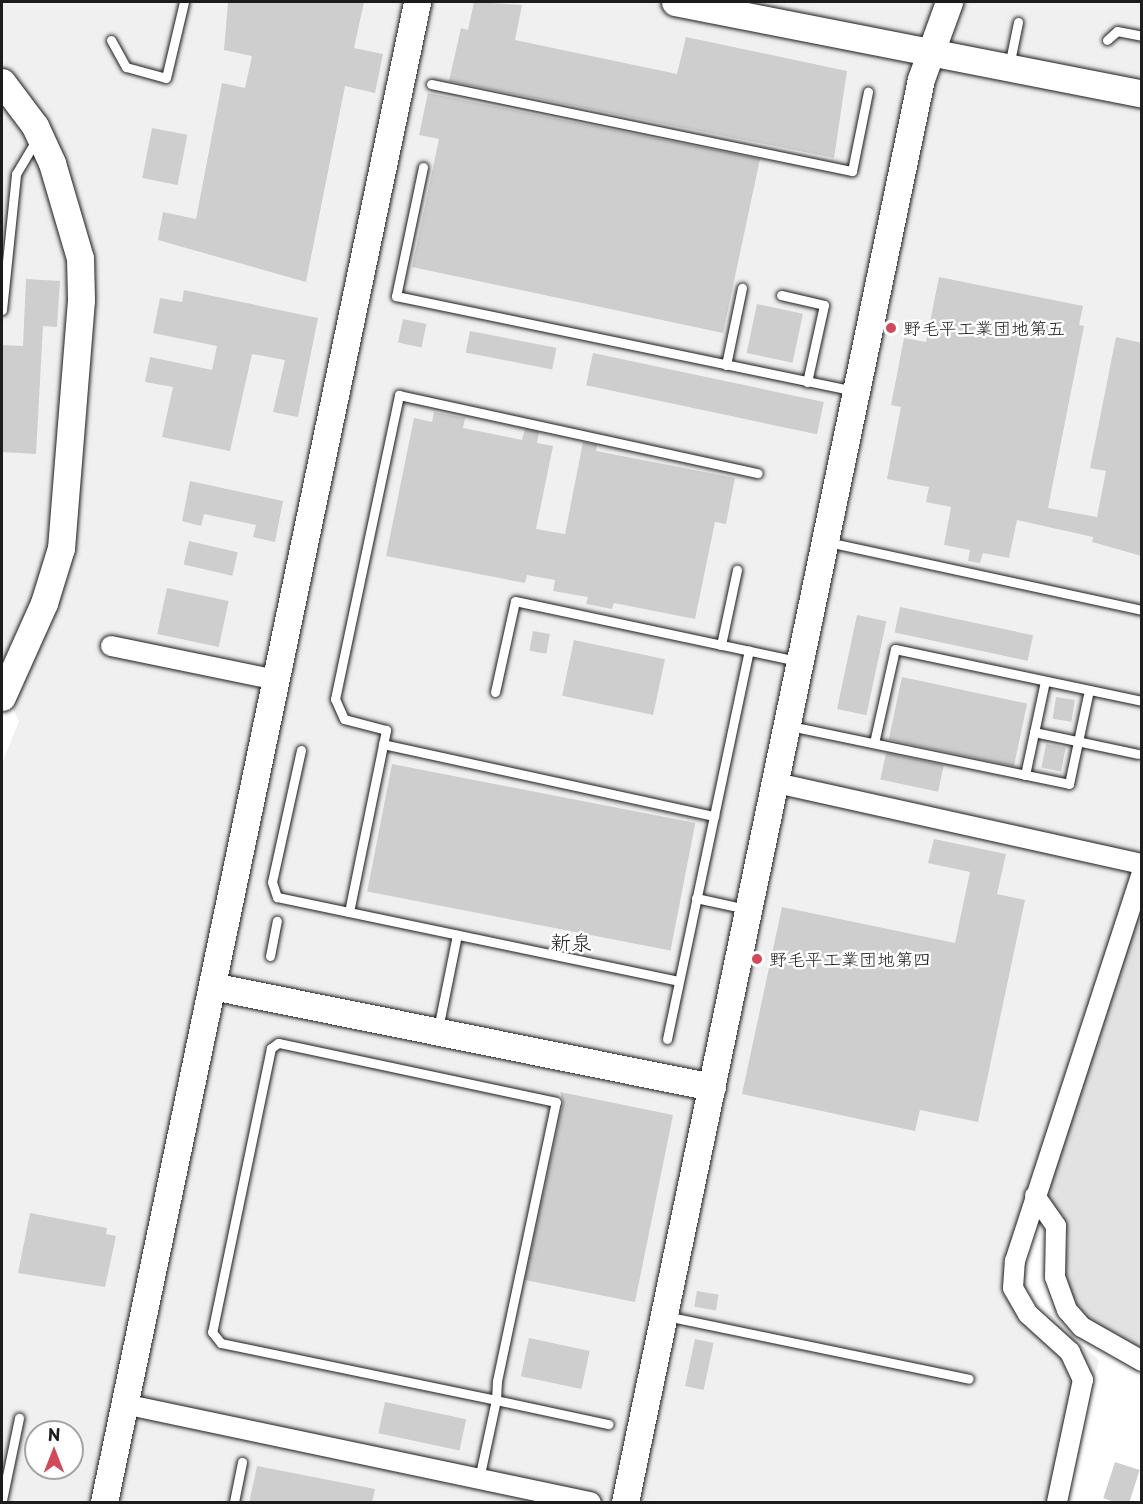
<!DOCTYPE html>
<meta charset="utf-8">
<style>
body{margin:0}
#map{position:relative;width:1143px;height:1504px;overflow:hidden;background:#fff;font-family:"Playpen Sans","Klee One",sans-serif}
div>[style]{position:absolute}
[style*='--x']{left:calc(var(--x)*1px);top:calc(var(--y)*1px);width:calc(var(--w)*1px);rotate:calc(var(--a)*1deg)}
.built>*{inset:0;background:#f0f0f0}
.green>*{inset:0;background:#e2e2e2}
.building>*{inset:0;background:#cecece;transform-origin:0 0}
.roads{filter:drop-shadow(0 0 2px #1c1c1c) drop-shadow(0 0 2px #1c1c1c)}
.lane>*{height:9px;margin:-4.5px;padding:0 4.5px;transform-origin:4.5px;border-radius:4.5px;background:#fff}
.street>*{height:20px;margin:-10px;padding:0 10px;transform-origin:10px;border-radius:10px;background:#fff}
.secondary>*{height:27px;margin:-13.5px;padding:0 13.5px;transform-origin:13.5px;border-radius:13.5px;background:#fff}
.dots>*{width:16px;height:16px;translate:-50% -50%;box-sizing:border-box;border:3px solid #fff;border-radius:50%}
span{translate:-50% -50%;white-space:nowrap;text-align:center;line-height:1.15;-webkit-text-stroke:5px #fff;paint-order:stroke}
.poi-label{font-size:18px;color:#1c1c1c}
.left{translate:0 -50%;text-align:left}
.quarter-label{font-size:21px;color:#1c1c1c}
.frame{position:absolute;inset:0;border:3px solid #1c1c1c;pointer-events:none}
.north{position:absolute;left:24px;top:1420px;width:60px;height:60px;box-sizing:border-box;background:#fff;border:2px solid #a4a4a4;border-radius:50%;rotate:0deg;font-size:16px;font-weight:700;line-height:24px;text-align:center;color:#1c1c1c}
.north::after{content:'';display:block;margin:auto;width:21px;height:27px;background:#d1495b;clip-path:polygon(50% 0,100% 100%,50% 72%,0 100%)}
</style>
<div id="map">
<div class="built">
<div style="clip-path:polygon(evenodd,2px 2px,1141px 2px,1141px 901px,1027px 1257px,1025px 1284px,1033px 1305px,1099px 1360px,1064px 1502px,2px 1502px,2px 763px,19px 721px,2px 687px,2px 2px,36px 1432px,72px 1432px,72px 1468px,36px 1468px,36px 1432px)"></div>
</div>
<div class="green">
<div style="clip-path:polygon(1141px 895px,1141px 1354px,1094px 1325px,1072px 1300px,1062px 1270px,1068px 1239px,1063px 1216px,1041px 1197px)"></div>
</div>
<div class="building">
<div style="clip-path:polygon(228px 2px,364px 2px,354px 48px,383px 54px,375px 93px,345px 86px,306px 282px,158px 240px,163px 212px,196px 219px,222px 83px,245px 88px,252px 56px,224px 50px)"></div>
<div style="clip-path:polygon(474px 2px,522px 5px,515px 40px,677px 74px,686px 37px,847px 71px,834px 158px,449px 81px,461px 28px,468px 30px)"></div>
<div style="clip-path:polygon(428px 93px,760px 159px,723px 333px,412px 267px,439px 139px,419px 135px)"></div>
<div style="left:152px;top:128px;width:36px;height:51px;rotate:11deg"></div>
<div style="clip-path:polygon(939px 277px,1083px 306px,1079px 325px,1084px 326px,1048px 508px,1097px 517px,1106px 471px,1090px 468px,1116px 337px,1142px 343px,1142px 556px,1092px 542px,1093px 537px,1017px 520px,1009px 558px,983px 553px,980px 563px,968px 561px,970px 550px,944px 545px,951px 507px,926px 502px,929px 487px,887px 479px,901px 407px,891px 405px,904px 338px,926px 342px)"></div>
<div style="clip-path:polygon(26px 279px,60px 281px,57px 327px,43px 326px,36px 454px,2px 452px,2px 345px,23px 346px)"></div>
<div style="clip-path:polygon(184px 290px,318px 318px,298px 417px,273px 412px,285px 360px,252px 354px,230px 451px,162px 437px,173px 387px,145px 382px,150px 357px,212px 370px,217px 346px,153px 333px,160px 298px,182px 302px)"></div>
<div style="left:757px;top:304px;width:47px;height:50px;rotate:12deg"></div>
<div style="left:403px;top:319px;width:24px;height:24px;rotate:12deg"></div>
<div style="left:470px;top:331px;width:88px;height:22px;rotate:11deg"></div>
<div style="left:593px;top:353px;width:236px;height:33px;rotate:12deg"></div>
<div style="clip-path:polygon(434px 412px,465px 418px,463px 428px,522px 440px,525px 429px,539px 432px,537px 443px,553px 446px,536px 529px,565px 534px,583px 442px,597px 445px,596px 451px,735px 478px,726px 524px,715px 522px,695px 619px,614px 603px,612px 609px,586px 604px,588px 597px,553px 591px,555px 580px,527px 575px,525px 583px,386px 556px,414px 418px,432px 422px)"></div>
<div style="clip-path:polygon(190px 481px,283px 501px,275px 542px,253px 537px,256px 525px,204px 514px,201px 526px,182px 521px)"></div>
<div style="left:189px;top:541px;width:50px;height:24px;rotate:13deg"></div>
<div style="left:167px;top:588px;width:63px;height:47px;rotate:12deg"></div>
<div style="left:900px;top:607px;width:136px;height:26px;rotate:12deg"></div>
<div style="left:857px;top:615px;width:30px;height:96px;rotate:12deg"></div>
<div style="left:533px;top:631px;width:17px;height:20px;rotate:10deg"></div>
<div style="left:574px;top:640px;width:93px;height:57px;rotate:12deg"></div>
<div style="left:902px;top:677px;width:128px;height:64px;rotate:12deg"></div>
<div style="left:1056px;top:697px;width:19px;height:22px;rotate:9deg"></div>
<div style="left:1046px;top:744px;width:20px;height:24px;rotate:11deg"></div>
<div style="left:886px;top:753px;width:59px;height:27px;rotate:12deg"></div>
<div style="left:392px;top:764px;width:309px;height:130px;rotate:11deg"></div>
<div style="clip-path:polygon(934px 839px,1006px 854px,997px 894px,1025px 900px,978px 1122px,920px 1110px,915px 1131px,742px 1094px,782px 907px,955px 943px,970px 872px,928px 863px)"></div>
<div style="clip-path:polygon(560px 1092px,673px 1115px,635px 1302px,525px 1280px,563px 1103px)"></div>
<div style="clip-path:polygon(30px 1213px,107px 1228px,106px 1234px,116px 1236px,105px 1287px,18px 1273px)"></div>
<div style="left:697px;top:1291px;width:22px;height:16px;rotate:10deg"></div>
<div style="left:529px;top:1338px;width:62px;height:39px;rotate:12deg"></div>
<div style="left:695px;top:1339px;width:19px;height:48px;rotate:12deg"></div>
<div style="left:385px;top:1402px;width:83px;height:32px;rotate:12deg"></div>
<div style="left:1115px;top:1462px;width:26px;height:38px;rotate:18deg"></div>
<div style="clip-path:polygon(257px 1466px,375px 1489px,372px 1503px,249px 1503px)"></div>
</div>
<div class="roads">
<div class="lane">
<div style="--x:111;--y:40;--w:31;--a:61"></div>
<div style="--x:126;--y:67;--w:41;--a:15.4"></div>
<div style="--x:166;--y:78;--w:78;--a:-76.7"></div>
<div style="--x:1107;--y:40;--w:13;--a:-42"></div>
<div style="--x:1117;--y:31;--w:25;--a:11"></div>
<div style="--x:1009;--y:66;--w:45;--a:-78.4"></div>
<div style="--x:431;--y:84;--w:430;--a:11.7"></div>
<div style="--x:852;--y:171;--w:81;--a:-78.6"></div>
<div style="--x:423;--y:167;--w:132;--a:101.8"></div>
<div style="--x:396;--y:296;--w:468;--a:11.7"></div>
<div style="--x:781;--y:295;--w:44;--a:13.1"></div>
<div style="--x:824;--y:305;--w:79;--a:102.4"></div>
<div style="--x:2;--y:310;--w:137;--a:-84.1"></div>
<div style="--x:16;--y:174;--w:43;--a:-59.3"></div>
<div style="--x:726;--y:365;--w:79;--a:-78.3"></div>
<div style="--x:828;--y:542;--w:321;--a:12.2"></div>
<div style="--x:721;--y:645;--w:77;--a:-78"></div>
<div style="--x:495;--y:692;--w:93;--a:-77.6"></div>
<div style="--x:515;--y:601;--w:288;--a:12"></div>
<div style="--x:790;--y:726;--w:285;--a:11.7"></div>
<div style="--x:1069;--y:784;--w:96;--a:-78"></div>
<div style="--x:1034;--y:732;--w:106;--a:11.9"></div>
<div style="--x:874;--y:743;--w:96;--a:-77.4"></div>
<div style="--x:895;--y:649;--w:252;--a:11.9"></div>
<div style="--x:383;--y:744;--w:339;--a:12.3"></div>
<div style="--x:301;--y:750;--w:135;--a:102.4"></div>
<div style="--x:272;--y:882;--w:16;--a:72"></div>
<div style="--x:277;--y:897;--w:410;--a:11.8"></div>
<div style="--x:1025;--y:775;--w:96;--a:-78"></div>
<div style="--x:696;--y:898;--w:51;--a:12.4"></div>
<div style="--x:349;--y:912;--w:186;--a:-78.5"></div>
<div style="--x:386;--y:730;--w:43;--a:-165.3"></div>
<div style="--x:344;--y:719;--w:22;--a:-114"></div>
<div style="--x:335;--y:699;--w:311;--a:-78.1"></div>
<div style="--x:399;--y:395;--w:367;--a:12.3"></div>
<div style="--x:270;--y:956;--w:36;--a:-79"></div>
<div style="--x:438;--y:1029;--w:96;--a:-78.6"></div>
<div style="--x:667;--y:1039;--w:397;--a:-78.1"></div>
<div style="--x:666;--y:1316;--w:309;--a:11.7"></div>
<div style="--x:479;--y:1479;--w:81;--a:-77.9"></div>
<div style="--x:496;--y:1400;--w:19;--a:-87"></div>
<div style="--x:497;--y:1381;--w:285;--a:-78.1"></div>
<div style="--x:556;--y:1102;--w:284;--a:-168"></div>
<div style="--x:278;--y:1043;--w:9;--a:144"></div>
<div style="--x:271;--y:1048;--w:290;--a:101.7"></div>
<div style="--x:212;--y:1332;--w:14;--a:51"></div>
<div style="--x:221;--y:1343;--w:281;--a:11.7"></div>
<div style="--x:496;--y:1400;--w:115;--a:12.1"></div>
<div style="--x:2;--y:1500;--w:84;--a:-78.3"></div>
<div style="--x:234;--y:1502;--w:41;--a:-78.7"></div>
</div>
<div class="street">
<div style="--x:111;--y:646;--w:169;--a:11.6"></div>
<div style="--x:776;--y:783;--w:375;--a:12.5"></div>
<div style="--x:1035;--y:1196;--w:37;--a:55"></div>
<div style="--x:1056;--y:1226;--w:51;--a:91.1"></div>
<div style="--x:1055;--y:1277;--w:35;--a:70"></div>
<div style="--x:1067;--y:1310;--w:23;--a:49"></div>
<div style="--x:1082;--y:1327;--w:69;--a:29.5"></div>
<div style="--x:124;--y:1404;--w:477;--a:11.9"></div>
<div style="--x:1057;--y:1502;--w:125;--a:-78"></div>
<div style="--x:1083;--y:1380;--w:31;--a:-115"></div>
<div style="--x:1070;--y:1352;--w:57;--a:-137.9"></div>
<div style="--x:1028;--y:1314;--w:30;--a:-120"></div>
<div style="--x:1013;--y:1288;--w:27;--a:-86"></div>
<div style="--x:1015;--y:1261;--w:409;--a:-71.9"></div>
</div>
<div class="secondary">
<div style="--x:675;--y:2;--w:476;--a:11.1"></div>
<div style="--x:2;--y:82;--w:55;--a:53.1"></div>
<div style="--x:35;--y:126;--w:41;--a:65.3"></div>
<div style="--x:52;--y:163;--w:99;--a:73.6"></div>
<div style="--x:80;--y:258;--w:42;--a:88.6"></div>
<div style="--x:81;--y:300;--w:249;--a:94.6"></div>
<div style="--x:61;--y:548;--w:58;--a:107.2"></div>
<div style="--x:44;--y:603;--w:103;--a:114.1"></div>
<div style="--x:212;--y:986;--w:510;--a:11.42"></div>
<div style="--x:104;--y:1502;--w:1532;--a:-78.21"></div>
<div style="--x:625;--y:1502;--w:1453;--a:-78.25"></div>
<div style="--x:921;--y:79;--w:82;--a:-70"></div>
</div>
</div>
<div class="dots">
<div style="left:891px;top:328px;background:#d1495b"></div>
<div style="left:757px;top:959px;background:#d1495b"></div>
</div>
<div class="poi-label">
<span class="left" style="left:903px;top:328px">野毛平工業団地第五</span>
<span class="left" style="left:769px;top:959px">野毛平工業団地第四</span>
</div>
<div class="quarter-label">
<span style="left:571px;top:941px">新泉</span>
</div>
<div class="frame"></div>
<div class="north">N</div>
</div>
